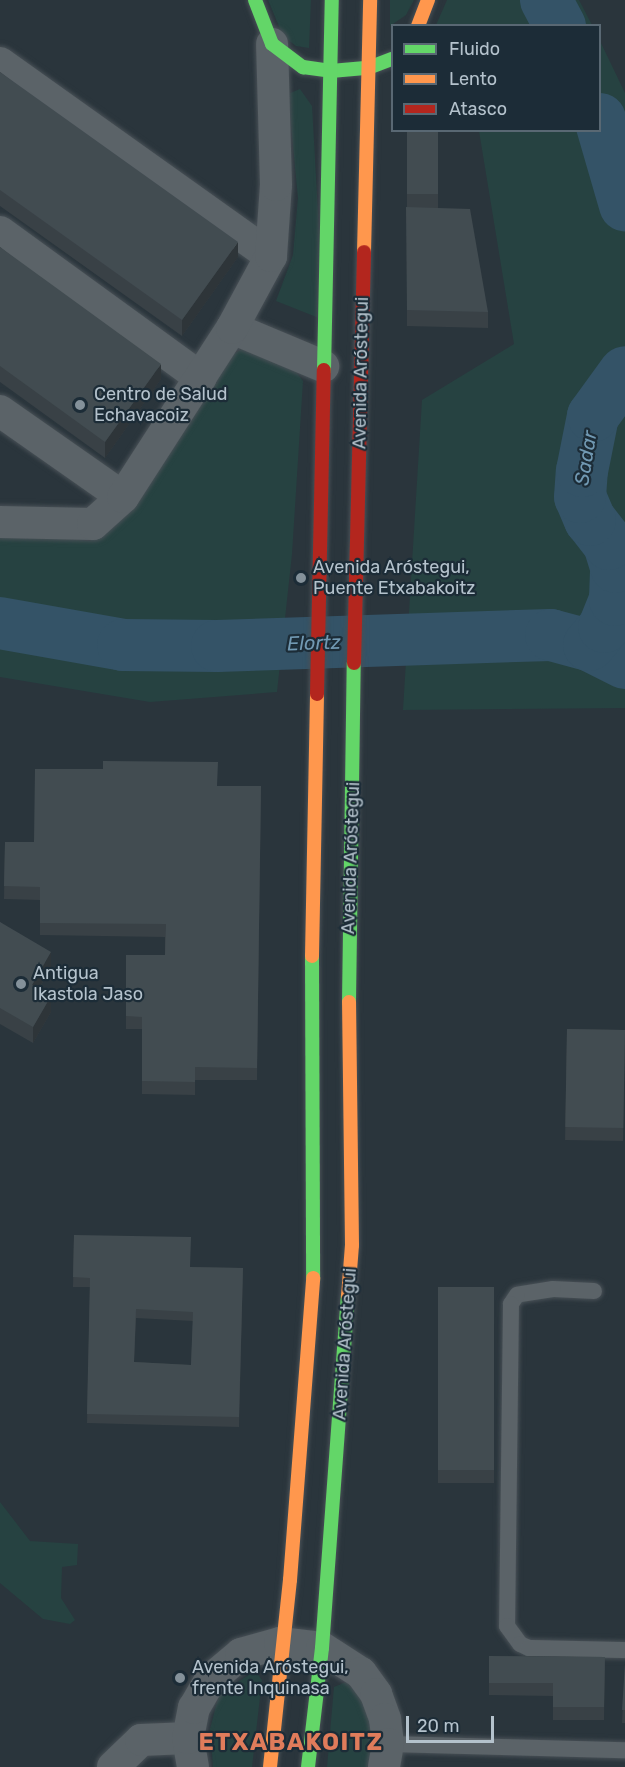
<!DOCTYPE html>
<meta charset="utf-8">
<style>
body{margin:0}
#map{position:relative;width:625px;height:1767px;overflow:hidden;background:#2a353c;font-family:Rubik,sans-serif}
div>[style]{position:absolute}
[style*='--x']{left:calc(var(--x)*1px);top:calc(var(--y)*1px);width:calc(var(--w)*1px);rotate:calc(var(--a)*1deg)}
.green>*{inset:0;background:#264241}
.river>*{height:52px;margin:-26px;padding:0 26px;transform-origin:26px;border-radius:26px;background:#345367}
.roads{filter:drop-shadow(0 0 2px #485056) drop-shadow(0 0 2px #485056)}
.lane>*{height:16px;margin:-8px;padding:0 8px;transform-origin:8px;border-radius:8px;background:#5b6368}
.street>*{height:32px;margin:-16px;padding:0 16px;transform-origin:16px;border-radius:16px;background:#5b6368}
.fast>*{height:14px;margin:-7px;padding:0 7px;transform-origin:7px;border-radius:7px;background:#63d668}
.slow>*{height:14px;margin:-7px;padding:0 7px;transform-origin:7px;border-radius:7px;background:#ff974d}
.jam>*{height:14px;margin:-7px;padding:0 7px;transform-origin:7px;border-radius:7px;background:#b3261e}
.wall>*{inset:0;background:#394146;transform-origin:0 0}
.shaded-wall>*{inset:0;background:#2e3539}
.building>*{inset:0;background:#424c51;transform-origin:0 0}
.dots>*{width:16px;height:16px;translate:-50% -50%;box-sizing:border-box;border:3px solid #1c2c37;border-radius:50%}
span{translate:-50% -50%;white-space:nowrap;text-align:center;line-height:1.15;-webkit-text-stroke:4.5px #1c2c37;paint-order:stroke}
.street-label{font-size:18px;color:#b4c2cc}
.poi-label{font-size:18px;color:#b4c2cc}
.left{translate:0 -50%;text-align:left}
.water-label{font-size:20px;color:#7199b3;font-style:italic}
.district-label{font-size:24px;color:#e07c5b;font-weight:700;letter-spacing:1.5px}
.legend{position:absolute;left:391px;top:24px;width:210px;height:108px;box-sizing:border-box;background:#1c2c37;border:2px solid #596873;margin:0;padding:8px 10px;list-style:none;font-size:18px;color:#b4c2cc}
.legend li{display:flex;align-items:center;gap:12px;height:30px}
.legend b{width:30px;border:2px solid #596873}
.scale{position:absolute;left:406px;top:1716px;width:88px;height:27px;box-sizing:border-box;border:3px solid #b4c2cc;border-top:0;padding-left:8px;font-size:18px;line-height:21px;white-space:nowrap;color:#b4c2cc;-webkit-text-stroke:4px #1c2c37;paint-order:stroke}
</style>
<div id="map">
<div class="green">
<div style="clip-path:polygon(268px 0,311px 0,309px 48px,296px 46px,283px 36px)"></div>
<div style="clip-path:polygon(390px 0,414px 0,406px 15px,390px 26px)"></div>
<div style="clip-path:polygon(447px 0,579px 0,592px 25px,436px 25px)"></div>
<div style="clip-path:polygon(600px 41px,625px 93px,625px 708px,403px 710px,422px 400px,514px 344px,479px 131px,600px 130px)"></div>
<div style="clip-path:polygon(300px 89px,312px 106px,324px 320px,276px 301px,293px 255px,298px 198px,288px 94px)"></div>
<div style="clip-path:polygon(264px 346px,290px 364px,303px 381px,292px 554px,277px 692px,150px 702px,0 677px,0 532px,90px 541px,108px 524px,227px 358px,242px 349px)"></div>
<div style="clip-path:polygon(0 1502px,30px 1541px,78px 1544px,77px 1565px,62px 1567px,61px 1598px,75px 1620px,70px 1624px,43px 1619px,0 1583px)"></div>
<div style="clip-path:polygon(255px 1671px,262px 1680px,252px 1767px,213px 1767px,210px 1729px,219px 1694px)"></div>
<div style="clip-path:polygon(351px 1680px,370px 1714px,374px 1747px,367px 1767px,327px 1767px,334px 1687px)"></div>
</div>
<div class="river">
<div style="--x:546;--y:0;--w:30;--a:62"></div>
<div style="--x:600;--y:119;--w:90;--a:73.8"></div>
<div style="--x:0;--y:623;--w:125;--a:10.1"></div>
<div style="--x:123;--y:645;--w:94;--a:0.6"></div>
<div style="--x:217;--y:646;--w:334;--a:-1.9"></div>
<div style="--x:551;--y:635;--w:39;--a:15"></div>
<div style="--x:589;--y:645;--w:40;--a:26.6"></div>
<div style="--x:589;--y:645;--w:23;--a:-50"></div>
<div style="--x:604;--y:627;--w:29;--a:-68"></div>
<div style="--x:615;--y:600;--w:33;--a:-88"></div>
<div style="--x:616;--y:567;--w:24;--a:-107"></div>
<div style="--x:609;--y:544;--w:31;--a:-128"></div>
<div style="--x:590;--y:520;--w:25;--a:-113"></div>
<div style="--x:580;--y:497;--w:26;--a:-86"></div>
<div style="--x:582;--y:471;--w:56;--a:-78.7"></div>
<div style="--x:593;--y:416;--w:54;--a:-54"></div>
</div>
<div class="roads">
<div class="lane">
<div style="--x:594;--y:1291;--w:41;--a:-177.2"></div>
<div style="--x:553;--y:1289;--w:36;--a:171"></div>
<div style="--x:517;--y:1295;--w:11;--a:124"></div>
<div style="--x:511;--y:1304;--w:322;--a:90.7"></div>
<div style="--x:507;--y:1626;--w:22;--a:54"></div>
<div style="--x:520;--y:1644;--w:10;--a:24"></div>
<div style="--x:529;--y:1648;--w:96;--a:1.2"></div>
<div style="--x:388;--y:1744;--w:237;--a:1.5"></div>
</div>
<div class="street">
<div style="--x:0;--y:63;--w:333;--a:35.5"></div>
<div style="--x:0;--y:232;--w:248;--a:36"></div>
<div style="--x:232;--y:328;--w:99;--a:22.7"></div>
<div style="--x:0;--y:411;--w:150;--a:35"></div>
<div style="--x:0;--y:522;--w:93;--a:1.2"></div>
<div style="--x:93;--y:524;--w:40;--a:-42"></div>
<div style="--x:123;--y:497;--w:201;--a:-57.2"></div>
<div style="--x:232;--y:328;--w:82;--a:-61.6"></div>
<div style="--x:271;--y:256;--w:71;--a:-86"></div>
<div style="--x:276;--y:185;--w:141;--a:-91.6"></div>
<div style="--x:113;--y:1767;--w:39;--a:-44"></div>
<div style="--x:141;--y:1740;--w:47;--a:-2.4"></div>
<div style="--x:193;--y:1767;--w:29;--a:-100"></div>
<div style="--x:188;--y:1738;--w:31;--a:-79"></div>
<div style="--x:194;--y:1708;--w:32;--a:-60"></div>
<div style="--x:210;--y:1680;--w:40;--a:-40"></div>
<div style="--x:241;--y:1654;--w:41;--a:-15.8"></div>
<div style="--x:280;--y:1643;--w:42;--a:6.8"></div>
<div style="--x:322;--y:1648;--w:46;--a:32.7"></div>
<div style="--x:361;--y:1673;--w:26;--a:54"></div>
<div style="--x:376;--y:1694;--w:27;--a:70"></div>
<div style="--x:385;--y:1719;--w:25;--a:83"></div>
<div style="--x:388;--y:1744;--w:23;--a:100"></div>
</div>
<div class="fast">
<div style="--x:255;--y:0;--w:47;--a:68.9"></div>
<div style="--x:272;--y:44;--w:39;--a:37"></div>
<div style="--x:303;--y:67;--w:28;--a:8"></div>
<div style="--x:331;--y:71;--w:37;--a:-5"></div>
<div style="--x:368;--y:68;--w:26;--a:-21"></div>
<div style="--x:324;--y:370;--w:370;--a:-88.8"></div>
<div style="--x:312;--y:956;--w:322;--a:89.8"></div>
<div style="--x:349;--y:1002;--w:339;--a:-89.2"></div>
<div style="--x:308;--y:1767;--w:120;--a:-83.3"></div>
<div style="--x:322;--y:1648;--w:353;--a:-85.8"></div>
</div>
<div class="slow">
<div style="--x:418;--y:26;--w:28;--a:-69"></div>
<div style="--x:364;--y:252;--w:252;--a:-88.6"></div>
<div style="--x:312;--y:956;--w:262;--a:-88.9"></div>
<div style="--x:348;--y:1296;--w:51;--a:-85.5"></div>
<div style="--x:352;--y:1245;--w:243;--a:-90.7"></div>
<div style="--x:270;--y:1767;--w:188;--a:-83.9"></div>
<div style="--x:290;--y:1580;--w:303;--a:-85.6"></div>
</div>
<div class="jam">
<div style="--x:354;--y:663;--w:411;--a:-88.6"></div>
<div style="--x:317;--y:694;--w:324;--a:-88.8"></div>
</div>
</div>
<div class="wall">
<div style="clip-path:polygon(0 72px,238px 257px,182px 336px,0 206px)"></div>
<div style="clip-path:polygon(407px 131px,438px 131px,438px 208px,488px 312px,488px 328px,407px 326px)"></div>
<div style="clip-path:polygon(0 247px,161px 379px,105px 458px,0 382px)"></div>
<div style="clip-path:polygon(217px 786px,261px 786px,257px 1080px,195px 1080px,195px 1095px,142px 1094px,142px 1029px,126px 1029px,126px 955px,165px 955px,165px 937px,40px 935px,40px 900px,4px 899px,5px 842px,34px 842px)"></div>
<div style="clip-path:polygon(0 922px,51px 967px,39px 989px,51px 1012px,33px 1043px,0 1024px)"></div>
<div style="left:567px;top:1029px;width:58px;height:111px;rotate:1deg"></div>
<div style="clip-path:polygon(evenodd,74px 1235px,190px 1267px,243px 1268px,239px 1427px,87px 1423px,90px 1287px,73px 1287px,74px 1235px,136px 1318px,193px 1321px,191px 1365px,134px 1362px,136px 1318px)"></div>
<div style="left:438px;top:1287px;width:56px;height:196px"></div>
<div style="clip-path:polygon(489px 1656px,605px 1657px,604px 1720px,553px 1720px,553px 1696px,489px 1695px)"></div>
<div style="clip-path:polygon(625px 1664px,625px 1723px,622px 1723px)"></div>
</div>
<div class="shaded-wall">
<div style="clip-path:polygon(238px 242px,238px 257px,182px 336px,182px 320px)"></div>
<div style="clip-path:polygon(161px 364px,161px 379px,105px 458px,105px 442px)"></div>
<div style="clip-path:polygon(51px 952px,51px 967px,32px 1001px,32px 985px)"></div>
<div style="clip-path:polygon(51px 996px,51px 1012px,33px 1043px,33px 1027px)"></div>
</div>
<div class="building">
<div style="clip-path:polygon(0 72px,238px 242px,182px 320px,0 190px)"></div>
<div style="left:407px;top:131px;width:31px;height:63px"></div>
<div style="clip-path:polygon(406px 207px,470px 209px,488px 312px,407px 310px)"></div>
<div style="clip-path:polygon(0 247px,161px 364px,105px 442px,0 366px)"></div>
<div style="clip-path:polygon(103px 761px,218px 762px,217px 786px,261px 786px,257px 1068px,195px 1067px,195px 1082px,142px 1081px,142px 1017px,126px 1016px,126px 955px,165px 955px,166px 924px,40px 923px,40px 887px,4px 886px,5px 842px,34px 842px,35px 769px,103px 769px)"></div>
<div style="clip-path:polygon(0 922px,51px 952px,32px 985px,51px 996px,33px 1027px,0 1008px)"></div>
<div style="left:567px;top:1029px;width:58px;height:98px;rotate:1deg"></div>
<div style="clip-path:polygon(evenodd,74px 1235px,191px 1237px,190px 1267px,243px 1268px,239px 1417px,87px 1414px,90px 1278px,73px 1277px,74px 1235px,136px 1309px,193px 1312px,191px 1365px,134px 1362px,136px 1309px)"></div>
<div style="left:438px;top:1287px;width:56px;height:183px"></div>
<div style="clip-path:polygon(489px 1656px,605px 1657px,604px 1707px,553px 1707px,553px 1683px,489px 1683px)"></div>
<div style="clip-path:polygon(625px 1664px,625px 1710px,622px 1710px)"></div>
</div>
<div class="dots">
<div style="left:80px;top:405px;background:#84919a"></div>
<div style="left:301px;top:578px;background:#84919a"></div>
<div style="left:21px;top:984px;background:#84919a"></div>
<div style="left:180px;top:1678px;background:#84919a"></div>
</div>
<div class="street-label">
<span style="left:361px;top:373px;rotate:-89deg">Avenida Aróstegui</span>
<span style="left:351px;top:858px;rotate:-88deg">Avenida Aróstegui</span>
<span style="left:345px;top:1344px;rotate:-86deg">Avenida Aróstegui</span>
</div>
<div class="poi-label">
<span class="left" style="left:94px;top:405px">Centro de Salud<br>Echavacoiz</span>
<span class="left" style="left:313px;top:578px">Avenida Aróstegui,<br>Puente Etxabakoitz</span>
<span class="left" style="left:33px;top:984px">Antigua<br>Ikastola Jaso</span>
<span class="left" style="left:192px;top:1678px">Avenida Aróstegui,<br>frente Inquinasa</span>
</div>
<div class="water-label">
<span style="left:586px;top:458px;rotate:-81deg">Sadar</span>
<span style="left:314px;top:643px;rotate:-2deg">Elortz</span>
</div>
<div class="district-label">
<span style="left:291px;top:1743px">ETXABAKOITZ</span>
</div>
<ul class="legend">
<li><b style="height:8px;background:#63d668"></b>Fluido</li>
<li><b style="height:8px;background:#ff974d"></b>Lento</li>
<li><b style="height:8px;background:#b3261e"></b>Atasco</li>
</ul>
<div class="scale">20 m</div>
</div>
